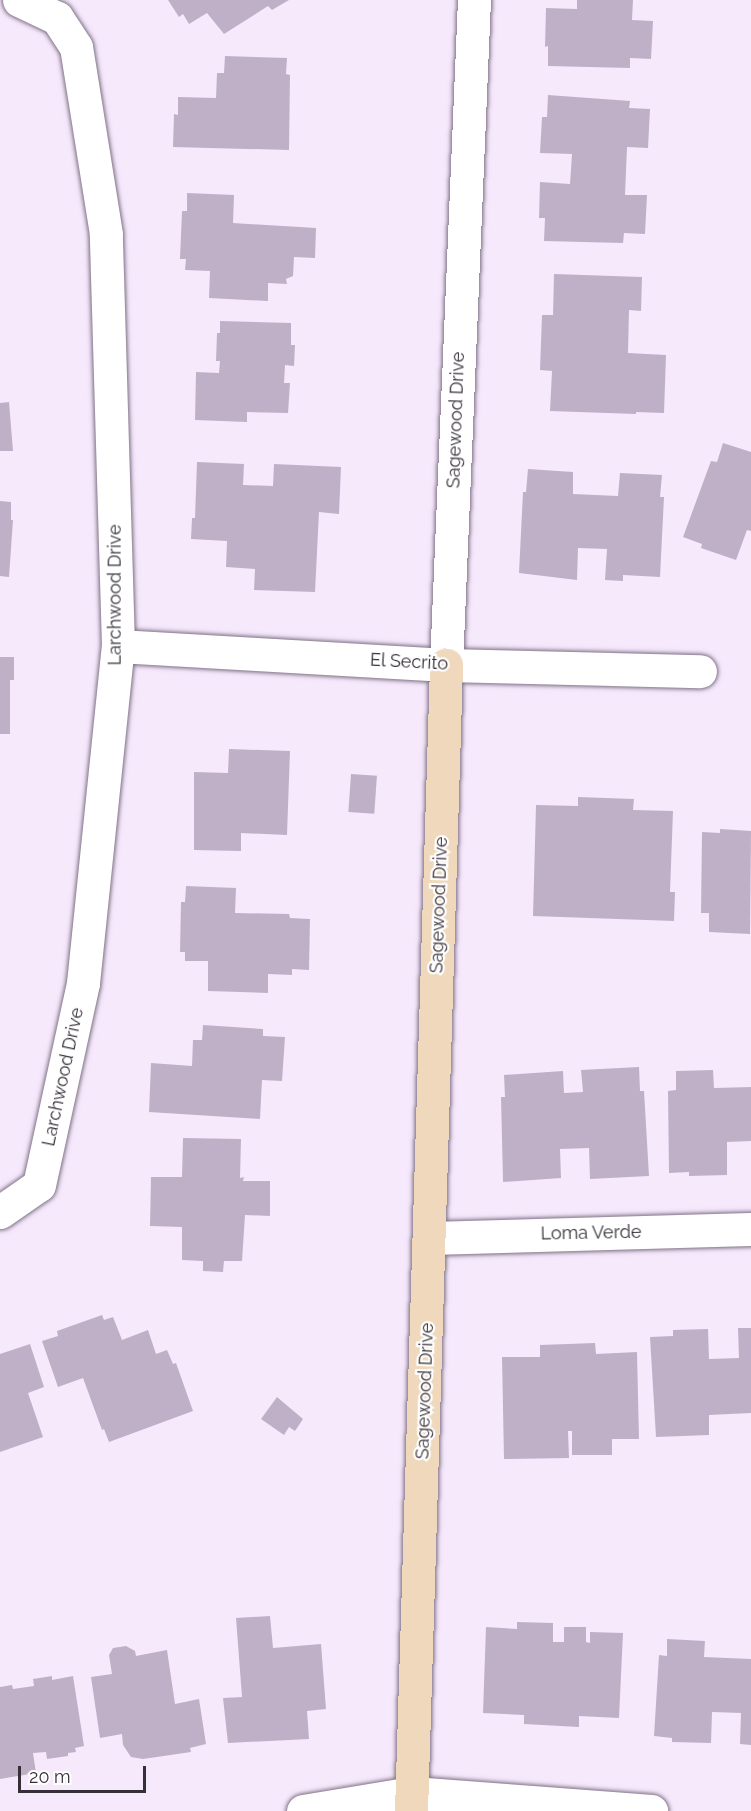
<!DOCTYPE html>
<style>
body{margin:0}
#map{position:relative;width:751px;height:1811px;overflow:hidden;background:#f6e9fc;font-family:Raleway,sans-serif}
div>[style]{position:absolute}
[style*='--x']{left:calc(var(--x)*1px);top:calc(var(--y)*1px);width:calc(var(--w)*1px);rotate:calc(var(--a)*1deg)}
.building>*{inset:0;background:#bfb0c7;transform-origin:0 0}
.roads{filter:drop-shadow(0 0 2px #807287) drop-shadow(0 0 2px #807287)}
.street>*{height:33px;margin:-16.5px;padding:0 16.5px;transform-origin:16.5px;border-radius:16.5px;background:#fff}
.secondary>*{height:33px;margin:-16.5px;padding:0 16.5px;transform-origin:16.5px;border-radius:16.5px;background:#efd8bb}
span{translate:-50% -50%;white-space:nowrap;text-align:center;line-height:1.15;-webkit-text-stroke:4.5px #fff;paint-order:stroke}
.street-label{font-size:18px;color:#352f38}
.scale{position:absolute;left:18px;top:1766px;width:128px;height:27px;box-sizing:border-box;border:3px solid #352f38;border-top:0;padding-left:8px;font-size:18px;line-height:21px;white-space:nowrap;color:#352f38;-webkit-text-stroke:4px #fff;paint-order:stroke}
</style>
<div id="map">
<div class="building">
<div style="clip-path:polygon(168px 0,289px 0,272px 10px,268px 6px,224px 34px,207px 13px,189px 24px,183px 14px,179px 17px)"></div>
<div style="clip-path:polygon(577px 0,633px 0,632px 20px,653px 21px,651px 59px,630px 58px,630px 68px,548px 66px,548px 46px,545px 47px,546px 8px,577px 9px)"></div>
<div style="clip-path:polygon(225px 56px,287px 58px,286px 74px,290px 75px,289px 150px,173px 147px,174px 114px,178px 115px,178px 97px,216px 98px,217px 73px,224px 73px)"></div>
<div style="clip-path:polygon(548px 95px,630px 101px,629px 108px,650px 109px,648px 148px,627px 147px,625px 195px,647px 195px,645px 234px,624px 233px,623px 243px,544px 241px,545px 218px,539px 218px,540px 182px,570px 184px,572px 154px,540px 153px,542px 117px,547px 117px)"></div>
<div style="clip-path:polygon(187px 193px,234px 195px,233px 223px,316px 228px,315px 258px,294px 257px,293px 276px,286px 279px,287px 284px,268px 283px,268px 301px,209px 298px,210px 271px,185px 270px,186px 259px,180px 259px,182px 211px,187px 211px)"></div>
<div style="clip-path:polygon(554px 274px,642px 277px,641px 311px,629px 310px,628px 353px,666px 355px,664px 413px,636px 412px,636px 414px,550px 411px,552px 371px,540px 370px,542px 315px,553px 315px)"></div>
<div style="clip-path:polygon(220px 321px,291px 323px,291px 345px,295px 345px,294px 366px,285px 365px,284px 383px,290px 383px,288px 413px,247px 412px,247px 422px,195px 420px,196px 372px,219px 373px,220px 361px,216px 361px,217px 333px,220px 333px)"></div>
<div style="clip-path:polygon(9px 402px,13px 451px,0 451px,0 403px)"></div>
<div style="clip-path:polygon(723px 443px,751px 452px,751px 531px,747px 530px,736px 560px,701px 548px,702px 544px,683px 537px,711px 461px,717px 462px)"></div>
<div style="clip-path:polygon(197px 462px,244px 464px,243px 485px,273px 486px,274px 464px,341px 467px,339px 514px,319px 512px,315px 592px,254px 590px,255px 569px,226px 567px,227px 541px,191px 539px,192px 518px,195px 518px)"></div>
<div style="clip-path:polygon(528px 469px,573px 472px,573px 494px,618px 496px,620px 473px,662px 475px,660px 497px,664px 497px,660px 577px,623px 575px,623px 581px,605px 580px,607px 549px,578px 548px,577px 580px,519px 573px,523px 492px,526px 492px)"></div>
<div style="clip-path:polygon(0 501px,11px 502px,11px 520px,13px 520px,9px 577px,0 576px)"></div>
<div style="clip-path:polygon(0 657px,14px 657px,14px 680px,10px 680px,10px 734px,0 734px)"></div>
<div style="clip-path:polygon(229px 749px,290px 751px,287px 835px,241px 833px,241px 851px,194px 850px,194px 772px,228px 773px)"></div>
<div style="left:351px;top:774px;width:26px;height:38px;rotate:4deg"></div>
<div style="clip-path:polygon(578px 797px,634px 799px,633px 810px,673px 811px,670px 892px,675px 892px,674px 921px,533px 916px,536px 805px,578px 806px)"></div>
<div style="clip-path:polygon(720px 829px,751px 831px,750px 934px,709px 932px,709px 913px,701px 913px,702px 832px,720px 833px)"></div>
<div style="clip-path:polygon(186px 886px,236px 888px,235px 913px,289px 914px,290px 918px,310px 919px,309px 970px,292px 969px,292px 975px,268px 974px,268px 993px,208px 991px,208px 961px,185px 961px,185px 952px,180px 952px,181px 902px,185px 902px)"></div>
<div style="clip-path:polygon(203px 1025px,263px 1029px,263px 1036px,285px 1037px,282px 1081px,262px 1080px,260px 1119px,149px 1112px,151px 1063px,192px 1066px,193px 1040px,202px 1040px)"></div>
<div style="clip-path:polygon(639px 1067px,640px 1091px,644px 1091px,649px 1176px,590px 1179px,589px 1148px,560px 1149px,561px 1178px,503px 1182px,501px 1097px,505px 1097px,504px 1075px,563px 1071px,564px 1093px,583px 1092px,581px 1070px)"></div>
<div style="clip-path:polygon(713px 1070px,714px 1088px,751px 1087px,751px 1141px,727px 1142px,727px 1175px,689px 1176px,689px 1172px,669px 1173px,668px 1091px,676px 1090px,676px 1071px)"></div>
<div style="clip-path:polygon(183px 1138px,241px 1139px,240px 1178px,244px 1177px,243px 1181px,270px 1181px,270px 1216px,245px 1215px,242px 1261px,224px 1261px,223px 1272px,203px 1271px,203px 1261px,182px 1260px,182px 1227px,150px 1226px,151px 1177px,182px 1177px)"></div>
<div style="clip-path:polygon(102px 1315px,104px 1320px,113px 1317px,122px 1340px,148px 1330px,156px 1354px,167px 1350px,173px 1364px,176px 1363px,193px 1411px,109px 1442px,104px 1429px,102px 1430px,83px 1378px,58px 1387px,42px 1341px,58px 1336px,57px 1331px)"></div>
<div style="clip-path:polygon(738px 1328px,751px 1328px,751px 1413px,709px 1415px,709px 1435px,656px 1437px,650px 1337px,673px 1336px,673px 1330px,708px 1329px,709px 1359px,739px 1358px)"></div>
<div style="clip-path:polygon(595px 1343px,596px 1354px,637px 1352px,639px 1439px,612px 1439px,612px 1455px,572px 1455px,572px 1431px,568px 1431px,569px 1458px,504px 1459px,502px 1357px,540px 1357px,540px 1345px)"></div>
<div style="clip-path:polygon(30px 1344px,44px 1387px,28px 1393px,43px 1437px,0 1452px,0 1354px)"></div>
<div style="clip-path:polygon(277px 1397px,303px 1419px,295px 1431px,289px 1427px,284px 1435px,261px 1419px)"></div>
<div style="clip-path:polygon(270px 1616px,273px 1648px,321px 1644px,326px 1709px,307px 1711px,309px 1739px,228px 1743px,223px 1698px,242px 1697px,236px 1618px)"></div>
<div style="clip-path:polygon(517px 1622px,553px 1623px,553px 1642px,564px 1642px,564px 1627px,586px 1627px,586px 1642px,590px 1643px,590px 1632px,623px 1633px,619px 1718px,579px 1716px,579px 1727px,524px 1724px,524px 1715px,483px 1713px,486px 1627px,517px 1629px)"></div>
<div style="clip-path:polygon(667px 1639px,705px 1641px,704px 1657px,751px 1659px,751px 1745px,740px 1744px,741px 1713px,712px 1712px,711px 1743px,672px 1742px,672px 1738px,654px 1736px,659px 1655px,667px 1656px)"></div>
<div style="clip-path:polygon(126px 1646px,135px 1651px,136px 1656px,167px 1650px,175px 1704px,199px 1699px,206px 1744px,190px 1748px,191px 1752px,143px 1759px,131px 1757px,123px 1745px,122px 1734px,100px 1738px,91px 1677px,112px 1674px,109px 1655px,113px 1648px)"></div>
<div style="clip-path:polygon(52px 1676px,52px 1680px,73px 1676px,84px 1746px,75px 1748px,76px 1752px,68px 1753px,68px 1756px,47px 1759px,46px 1752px,33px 1753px,36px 1773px,0 1779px,0 1687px,12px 1685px,13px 1689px,34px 1686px,33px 1679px)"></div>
</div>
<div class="roads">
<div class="street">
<div style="--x:118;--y:646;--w:329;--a:3.3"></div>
<div style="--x:446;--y:665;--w:254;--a:1.4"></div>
<div style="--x:446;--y:665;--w:666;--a:-87.59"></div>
<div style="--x:0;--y:1212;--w:47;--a:-34.7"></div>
<div style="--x:39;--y:1185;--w:207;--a:-77.7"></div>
<div style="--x:83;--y:983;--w:339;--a:-84.1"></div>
<div style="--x:118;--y:646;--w:412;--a:-91.7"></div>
<div style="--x:106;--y:234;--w:189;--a:-99.1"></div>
<div style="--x:76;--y:47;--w:35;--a:-123"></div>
<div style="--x:57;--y:18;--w:42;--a:-154.7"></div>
<div style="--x:430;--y:1238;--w:321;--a:-1.6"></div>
<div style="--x:303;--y:1811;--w:110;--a:-9.4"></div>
<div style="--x:412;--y:1793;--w:240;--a:4.3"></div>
</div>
<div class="secondary">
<div style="--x:411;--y:1811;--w:1147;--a:-88.25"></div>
</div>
</div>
<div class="street-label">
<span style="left:456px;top:420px;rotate:-88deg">Sagewood Drive</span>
<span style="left:115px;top:595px;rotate:-90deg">Larchwood Drive</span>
<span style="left:409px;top:662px;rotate:3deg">El Secrito</span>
<span style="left:439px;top:905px;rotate:-88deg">Sagewood Drive</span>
<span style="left:63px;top:1077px;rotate:-78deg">Larchwood Drive</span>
<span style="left:591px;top:1233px;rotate:-1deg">Loma Verde</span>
<span style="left:425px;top:1391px;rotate:-88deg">Sagewood Drive</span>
</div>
<div class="scale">20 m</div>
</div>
